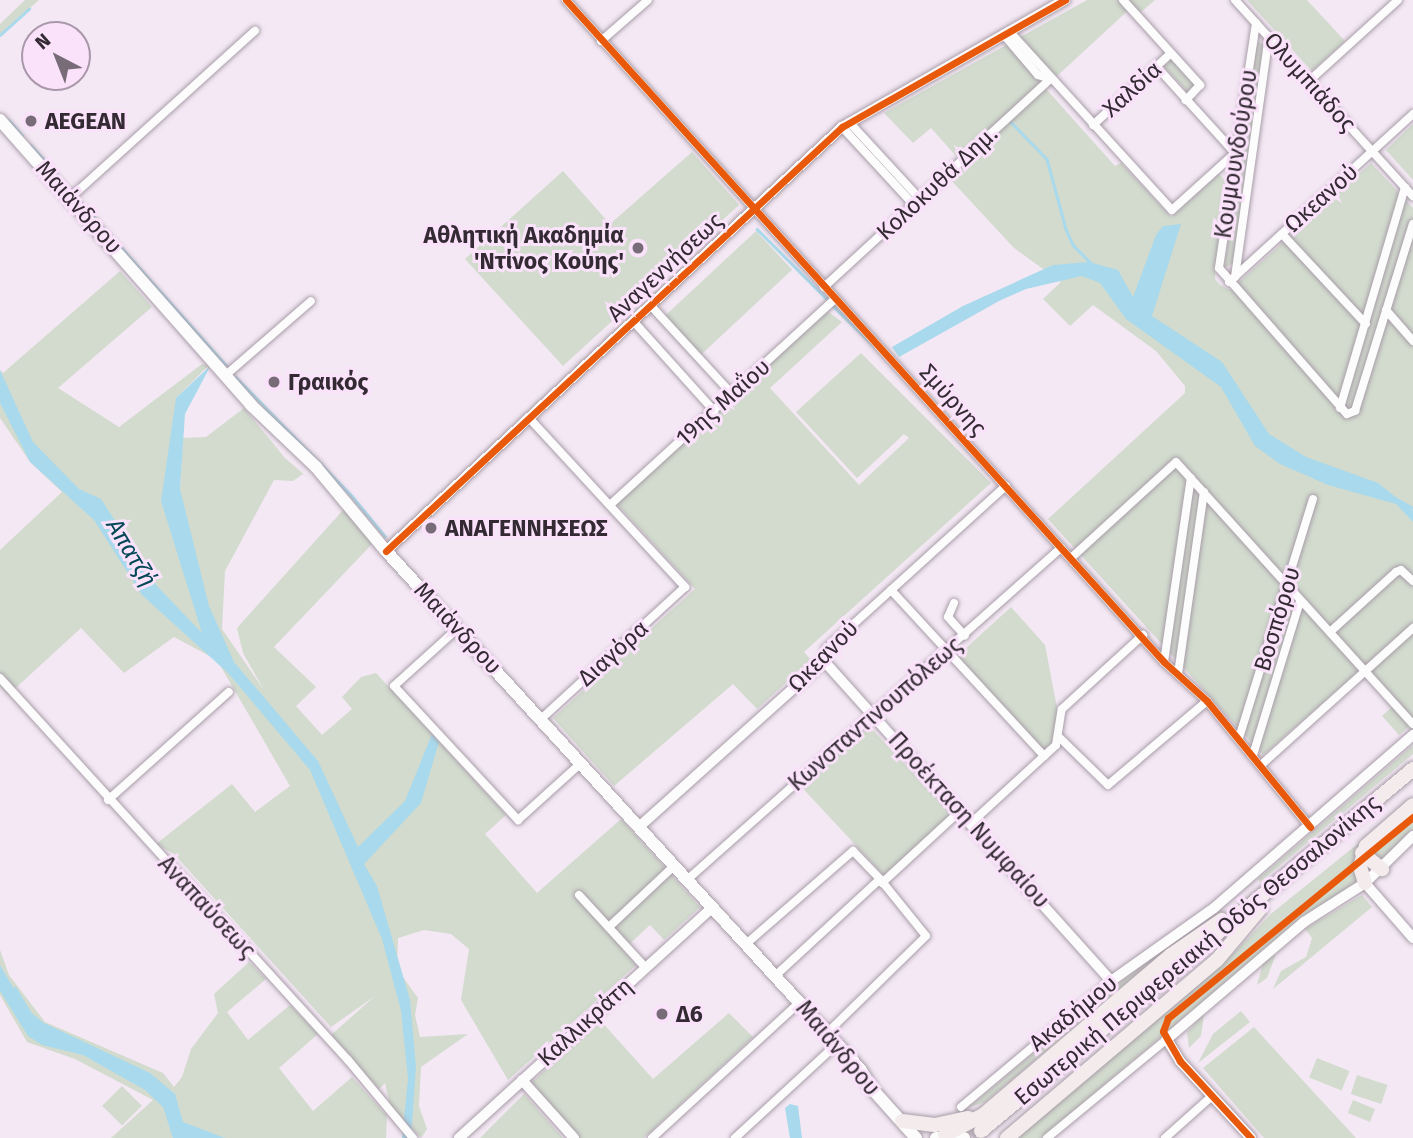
<!DOCTYPE html>
<meta charset="utf-8">
<style>
body{margin:0}
#map{position:relative;width:1413px;height:1138px;overflow:hidden;background:#f4e8f4;font-family:"Fira Sans",sans-serif}
div>[style]{position:absolute}
[style*='--x']{left:calc(var(--x)*1px);top:calc(var(--y)*1px);width:calc(var(--w)*1px);rotate:calc(var(--a)*1deg)}
.green>*{inset:0;background:#d2dbce;transform-origin:0 0}
.water>*{inset:0;background:#a9d9ec}
.stream>*{height:2.5px;margin:-1.25px;padding:0 1.25px;transform-origin:1.25px;border-radius:1.25px;background:#a9d9ec}
.trunk-tunnel>*{height:14px;margin-top:-7px;transform-origin:0;background:repeating-linear-gradient(90deg,#cdc2cd 0 14px,transparent 0 21px)}
.roads{filter:drop-shadow(0 0 2px #a89ea8) drop-shadow(0 0 2px #a89ea8)}
.minor>*{height:8px;margin:-4px;padding:0 4px;transform-origin:4px;border-radius:4px;background:#fdfcfd}
.tertiary>*{height:10px;margin:-5px;padding:0 5px;transform-origin:5px;border-radius:5px;background:#fdfcfd}
.secondary>*{height:12px;margin:-6px;padding:0 6px;transform-origin:6px;border-radius:6px;background:#fdfcfd}
.trunk>*{height:14px;margin:-7px;padding:0 7px;transform-origin:7px;border-radius:7px;background:#f4ecec}
.cycleway>*{height:7px;margin:-3.5px;padding:0 3.5px;transform-origin:3.5px;border-radius:3.5px;background:#e8590c}
.dots>*{width:19px;height:19px;translate:-50% -50%;box-sizing:border-box;border:4px solid #fae2fa;border-radius:50%}
span{translate:-50% -50%;white-space:nowrap;text-align:center;line-height:1.15;-webkit-text-stroke:6px #fae2fa;paint-order:stroke}
.street-label{font-size:23px;color:#332a33}
.poi-label{font-size:23px;color:#332a33;font-weight:700}
.left{translate:0 -50%;text-align:left}
.right{translate:-100% -50%;text-align:right}
.water-label{font-size:24px;color:#044857;font-style:italic}
.north{position:absolute;left:21px;top:21px;width:70px;height:70px;box-sizing:border-box;background:#fae2fa;border:2px solid #aa98aa;border-radius:50%;rotate:318deg;font-size:19px;font-weight:700;line-height:28px;text-align:center;color:#332a33}
.north::after{content:'';display:block;margin:auto;width:24px;height:32px;background:#776c77;clip-path:polygon(50% 0,100% 100%,50% 72%,0 100%)}
</style>
<div id="map">
<div class="green">
<div style="clip-path:polygon(25px 0,39px 0,0 35px,0 24px)"></div>
<div style="clip-path:polygon(1087px 0,1155px 0,1140px 13px,1133px 6px,1057px 76px,1050px 70px,1039px 81px,1115px 166px,1121px 163px,1171px 217px,1219px 174px,1227px 183px,1216px 263px,1215px 279px,1220px 285px,1230px 290px,1371px 163px,1413px 208px,1413px 723px,1399px 735px,1382px 716px,1397px 702px,1365px 666px,1263px 755px,1048px 519px,1185px 393px,1185px 386px,1156px 351px,1093px 305px,1070px 326px,1043px 299px,1061px 282px,1014px 248px,950px 179px,964px 165px,931px 128px,913px 143px,884px 113px)"></div>
<div style="clip-path:polygon(1247px 0,1307px 0,1345px 41px,1312px 71px)"></div>
<div style="clip-path:polygon(1257px 42px,1264px 44px,1233px 263px,1224px 268px)"></div>
<div style="left:1172px;top:59px;width:37px;height:11px;rotate:47deg"></div>
<div style="clip-path:polygon(1413px 124px,1413px 180px,1386px 150px)"></div>
<div style="clip-path:polygon(692px 152px,739px 205px,563px 366px,465px 259px,563px 171px,610px 224px)"></div>
<div style="left:756px;top:231px;width:53px;height:128px;rotate:47deg"></div>
<div style="clip-path:polygon(120px 271px,152px 307px,58px 388px,119px 427px,202px 364px,209px 365px,176px 398px,180px 489px,183px 438px,206px 437px,244px 408px,285px 458px,314px 483px,303px 474px,293px 481px,274px 480px,225px 571px,222px 629px,264px 690px,243px 653px,237px 628px,344px 509px,372px 544px,274px 647px,316px 687px,296px 706px,322px 735px,352px 709px,342px 697px,361px 677px,376px 673px,506px 815px,485px 834px,537px 893px,621px 819px,700px 907px,664px 940px,650px 925px,623px 950px,636px 965px,508px 1080px,461px 1000px,469px 949px,451px 934px,424px 930px,398px 938px,397px 969px,418px 998px,415px 1015px,420px 1037px,468px 1034px,421px 1067px,419px 1106px,427px 1129px,421px 1138px,390px 1106px,385px 1083px,379px 1089px,331px 1035px,375px 996px,331px 1027px,174px 854px,156px 844px,232px 784px,255px 812px,290px 786px,217px 660px,174px 637px,124px 673px,81px 628px,8px 695px,0 686px,0 550px,62px 492px,30px 462px,0 418px,0 370px,3px 373px)"></div>
<div style="clip-path:polygon(827px 311px,842px 322px,770px 388px,859px 485px,909px 438px,904px 434px,857px 478px,796px 412px,861px 353px,991px 483px,804px 652px,811px 660px,757px 709px,733px 684px,614px 786px,553px 718px,695px 589px,616px 503px)"></div>
<div style="clip-path:polygon(1011px 607px,1045px 645px,1058px 713px,1055px 741px,1041px 753px,955px 658px)"></div>
<div style="left:868px;top:725px;width:125px;height:91px;rotate:47deg"></div>
<div style="clip-path:polygon(1413px 745px,1413px 754px,1260px 882px,1258px 879px)"></div>
<div style="clip-path:polygon(1413px 811px,1413px 829px,1369px 873px,1298px 921px,1041px 1138px,1017px 1138px,1227px 960px,1272px 913px,1360px 842px)"></div>
<div style="clip-path:polygon(1362px 895px,1372px 907px,1273px 989px,1281px 971px,1306px 957px,1312px 938px,1305px 929px)"></div>
<div style="clip-path:polygon(1169px 947px,985px 1102px,968px 1108px,1106px 992px)"></div>
<div style="clip-path:polygon(0 950px,9px 975px,45px 1022px,163px 1073px,174px 1087px,182px 1077px,191px 1049px,218px 1013px,214px 994px,249px 962px,266px 979px,227px 1012px,248px 1040px,290px 1005px,318px 1034px,279px 1068px,313px 1111px,352px 1077px,387px 1116px,386px 1138px,111px 1138px,153px 1100px,75px 1059px,27px 1042px,0 995px)"></div>
<div style="clip-path:polygon(1276px 954px,1267px 978px,1257px 985px,1263px 963px)"></div>
<div style="clip-path:polygon(1241px 1011px,1250px 1022px,1198px 1063px,1213px 1034px)"></div>
<div style="clip-path:polygon(729px 1013px,753px 1037px,644px 1138px,579px 1138px,530px 1084px,599px 1019px,653px 1079px)"></div>
<div style="clip-path:polygon(1204px 1014px,1201px 1036px,1189px 1048px,1187px 1032px)"></div>
<div style="clip-path:polygon(1254px 1027px,1296px 1073px,1356px 1138px,1264px 1138px,1203px 1068px)"></div>
<div style="left:1317px;top:1058px;width:35px;height:21px;rotate:22deg"></div>
<div style="left:1357px;top:1075px;width:32px;height:20px;rotate:18deg"></div>
<div style="left:122px;top:1086px;width:28px;height:28px;rotate:45deg"></div>
<div style="clip-path:polygon(524px 1094px,563px 1138px,480px 1138px)"></div>
<div style="left:1353px;top:1100px;width:24px;height:14px;rotate:22deg"></div>
</div>
<div class="water">
<div style="clip-path:polygon(1181px 224px,1152px 316px,1222px 362px,1269px 434px,1306px 457px,1378px 483px,1413px 511px,1413px 522px,1396px 504px,1328px 485px,1280px 464px,1255px 446px,1221px 387px,1126px 319px,1100px 283px,1082px 276px,1026px 289px,999px 301px,899px 357px,892px 347px,963px 306px,1053px 265px,1089px 262px,1118px 270px,1133px 297px,1156px 235px,1163px 226px)"></div>
<div style="clip-path:polygon(211px 365px,185px 414px,180px 489px,209px 606px,234px 662px,318px 761px,358px 847px,405px 801px,432px 734px,439px 742px,421px 803px,364px 864px,377px 886px,410px 1000px,416px 1067px,411px 1138px,402px 1138px,408px 1079px,401px 1011px,382px 939px,310px 770px,228px 673px,142px 595px,94px 520px,30px 462px,0 403px,0 370px,33px 442px,79px 489px,101px 499px,157px 586px,202px 633px,161px 501px,176px 398px)"></div>
<div style="clip-path:polygon(0 965px,25px 1008px,44px 1023px,150px 1073px,175px 1094px,183px 1122px,225px 1138px,173px 1138px,163px 1107px,145px 1090px,83px 1055px,42px 1045px,28px 1036px,0 991px)"></div>
<div style="clip-path:polygon(790px 1104px,798px 1106px,802px 1138px,790px 1138px,785px 1108px)"></div>
</div>
<div class="stream">
<div style="--x:0;--y:35;--w:39;--a:-42"></div>
<div style="--x:9;--y:120;--w:20;--a:49"></div>
<div style="--x:1009;--y:120;--w:54;--a:45.7"></div>
<div style="--x:1047;--y:159;--w:73;--a:74.8"></div>
<div style="--x:1066;--y:229;--w:17;--a:66"></div>
<div style="--x:1073;--y:245;--w:27;--a:45"></div>
<div style="--x:31;--y:145;--w:57;--a:48.5"></div>
<div style="--x:79;--y:200;--w:221;--a:48.3"></div>
<div style="--x:757;--y:229;--w:102;--a:45"></div>
<div style="--x:833;--y:306;--w:56;--a:44.3"></div>
<div style="--x:236;--y:377;--w:166;--a:45.7"></div>
<div style="--x:352;--y:496;--w:52;--a:50.5"></div>
<div style="--x:1395;--y:498;--w:21;--a:29"></div>
<div style="--x:15;--y:988;--w:31;--a:59"></div>
</div>
<div class="trunk-tunnel">
<div style="--x:973;--y:1138;--w:11;--a:-41"></div>
</div>
<div class="roads">
<div class="minor">
<div style="--x:566;--y:0;--w:892;--a:47.91"></div>
<div style="--x:1164;--y:662;--w:58;--a:42.2"></div>
<div style="--x:1207;--y:701;--w:163;--a:50.7"></div>
<div style="--x:1123;--y:0;--w:115;--a:47.8"></div>
<div style="--x:1200;--y:85;--w:21;--a:133"></div>
<div style="--x:1235;--y:0;--w:265;--a:47.8"></div>
<div style="--x:1256;--y:23;--w:248;--a:98.6"></div>
<div style="--x:1219;--y:268;--w:194;--a:48.8"></div>
<div style="--x:1347;--y:414;--w:9;--a:-21"></div>
<div style="--x:1355;--y:411;--w:196;--a:-72.8"></div>
<div style="--x:1009;--y:31;--w:242;--a:47.7"></div>
<div style="--x:1172;--y:210;--w:85;--a:-42.1"></div>
<div style="--x:1235;--y:153;--w:116;--a:-132.2"></div>
<div style="--x:1003;--y:34;--w:54;--a:49.5"></div>
<div style="--x:1038;--y:75;--w:13;--a:18"></div>
<div style="--x:601;--y:41;--w:62;--a:-41.1"></div>
<div style="--x:1309;--y:81;--w:120;--a:-42.3"></div>
<div style="--x:849;--y:122;--w:103;--a:47.4"></div>
<div style="--x:1093;--y:125;--w:106;--a:-42.7"></div>
<div style="--x:842;--y:127;--w:105;--a:47.3"></div>
<div style="--x:71;--y:197;--w:248;--a:-42.1"></div>
<div style="--x:1282;--y:234;--w:123;--a:47"></div>
<div style="--x:1235;--y:277;--w:243;--a:-82"></div>
<div style="--x:1229;--y:282;--w:249;--a:-42.4"></div>
<div style="--x:824;--y:287;--w:307;--a:-42.6"></div>
<div style="--x:652;--y:307;--w:118;--a:47.4"></div>
<div style="--x:1386;--y:310;--w:41;--a:48.9"></div>
<div style="--x:634;--y:322;--w:120;--a:48"></div>
<div style="--x:227;--y:374;--w:111;--a:-41"></div>
<div style="--x:1340;--y:408;--w:230;--a:-73.6"></div>
<div style="--x:530;--y:419;--w:229;--a:47.3"></div>
<div style="--x:685;--y:587;--w:195;--a:137.5"></div>
<div style="--x:610;--y:505;--w:305;--a:-42.5"></div>
<div style="--x:1071;--y:558;--w:142;--a:-42.4"></div>
<div style="--x:1176;--y:462;--w:353;--a:47.9"></div>
<div style="--x:891;--y:590;--w:226;--a:47.3"></div>
<div style="--x:954;--y:603;--w:15;--a:113"></div>
<div style="--x:948;--y:617;--w:25;--a:48"></div>
<div style="--x:458;--y:628;--w:86;--a:137.8"></div>
<div style="--x:394;--y:686;--w:183;--a:47.2"></div>
<div style="--x:518;--y:820;--w:85;--a:-42.1"></div>
<div style="--x:1330;--y:632;--w:89;--a:-42.3"></div>
<div style="--x:1396;--y:572;--w:5;--a:-22"></div>
<div style="--x:1401;--y:570;--w:16;--a:43"></div>
<div style="--x:824;--y:661;--w:12;--a:-81"></div>
<div style="--x:826;--y:649;--w:243;--a:-42.2"></div>
<div style="--x:1164;--y:662;--w:186;--a:-81.7"></div>
<div style="--x:1178;--y:674;--w:184;--a:-81.9"></div>
<div style="--x:0;--y:678;--w:517;--a:47.67"></div>
<div style="--x:348;--y:1060;--w:102;--a:50.2"></div>
<div style="--x:1060;--y:738;--w:67;--a:44.4"></div>
<div style="--x:1108;--y:785;--w:130;--a:-40.3"></div>
<div style="--x:1239;--y:738;--w:250;--a:-72.8"></div>
<div style="--x:1253;--y:755;--w:161;--a:-73"></div>
<div style="--x:1261;--y:765;--w:205;--a:-42"></div>
<div style="--x:108;--y:800;--w:162;--a:-41.8"></div>
<div style="--x:971;--y:823;--w:115;--a:-42.5"></div>
<div style="--x:1056;--y:745;--w:36;--a:-81"></div>
<div style="--x:1062;--y:709;--w:110;--a:-42.4"></div>
<div style="--x:688;--y:879;--w:499;--a:-41.6"></div>
<div style="--x:882;--y:883;--w:106;--a:-42.7"></div>
<div style="--x:579;--y:895;--w:98;--a:47.5"></div>
<div style="--x:609;--y:927;--w:91;--a:-43.2"></div>
<div style="--x:746;--y:944;--w:142;--a:-41"></div>
<div style="--x:853;--y:851;--w:39;--a:46"></div>
<div style="--x:880;--y:879;--w:73;--a:51.1"></div>
<div style="--x:926;--y:936;--w:139;--a:135.6"></div>
<div style="--x:775;--y:976;--w:143;--a:-42.7"></div>
<div style="--x:961;--y:1107;--w:196;--a:-40"></div>
<div style="--x:652;--y:1138;--w:201;--a:-42.6"></div>
<div style="--x:735;--y:1138;--w:139;--a:-42.7"></div>
<div style="--x:1047;--y:1138;--w:156;--a:-39.5"></div>
<div style="--x:1165;--y:1138;--w:63;--a:-41.8"></div>
</div>
<div class="tertiary">
<div style="--x:386;--y:551;--w:623;--a:-42.92"></div>
<div style="--x:842;--y:127;--w:257;--a:-29.7"></div>
<div style="--x:640;--y:826;--w:247;--a:-41.9"></div>
<div style="--x:824;--y:661;--w:430;--a:48.1"></div>
<div style="--x:1111;--y:981;--w:126;--a:-35.3"></div>
<div style="--x:1214;--y:908;--w:264;--a:-41"></div>
<div style="--x:1365;--y:883;--w:73;--a:48.9"></div>
<div style="--x:522;--y:1080;--w:78;--a:48.1"></div>
<div style="--x:459;--y:1138;--w:343;--a:-42.3"></div>
<div style="--x:1251;--y:1138;--w:105;--a:-132.7"></div>
<div style="--x:1180;--y:1061;--w:26;--a:-121"></div>
<div style="--x:1167;--y:1039;--w:180;--a:-40.5"></div>
<div style="--x:1304;--y:922;--w:72;--a:-32.6"></div>
<div style="--x:1365;--y:883;--w:67;--a:-44.4"></div>
</div>
<div class="secondary">
<div style="--x:0;--y:120;--w:380;--a:48.6"></div>
<div style="--x:251;--y:405;--w:90;--a:43.6"></div>
<div style="--x:316;--y:467;--w:109;--a:50.2"></div>
<div style="--x:386;--y:551;--w:702;--a:47.54"></div>
<div style="--x:860;--y:1069;--w:26;--a:58"></div>
<div style="--x:874;--y:1091;--w:63;--a:48.2"></div>
<div style="--x:936;--y:1138;--w:28;--a:0"></div>
</div>
<div class="trunk">
<div style="--x:1362;--y:853;--w:26;--a:39"></div>
<div style="--x:1365;--y:883;--w:17;--a:-107"></div>
<div style="--x:1360;--y:867;--w:22;--a:-74"></div>
<div style="--x:1366;--y:846;--w:62;--a:-41.1"></div>
<div style="--x:902;--y:1121;--w:33;--a:7"></div>
<div style="--x:935;--y:1125;--w:34;--a:-12"></div>
<div style="--x:981;--y:1131;--w:564;--a:-39.96"></div>
<div style="--x:945;--y:1135;--w:43;--a:-27.8"></div>
<div style="--x:983;--y:1115;--w:247;--a:-40.4"></div>
<div style="--x:1171;--y:955;--w:62;--a:-34.5"></div>
<div style="--x:1007;--y:1138;--w:275;--a:-40.3"></div>
<div style="--x:1217;--y:960;--w:67;--a:-49.9"></div>
</div>
</div>
<div class="cycleway">
<div style="--x:566;--y:0;--w:892;--a:47.91"></div>
<div style="--x:1164;--y:662;--w:58;--a:42.2"></div>
<div style="--x:1207;--y:701;--w:163;--a:50.7"></div>
<div style="--x:386;--y:551;--w:623;--a:-42.92"></div>
<div style="--x:842;--y:127;--w:257;--a:-29.7"></div>
<div style="--x:1251;--y:1138;--w:105;--a:-132.7"></div>
<div style="--x:1180;--y:1061;--w:34;--a:-120"></div>
<div style="--x:1163;--y:1031;--w:14;--a:-69"></div>
<div style="--x:1168;--y:1018;--w:317;--a:-39.4"></div>
</div>
<div class="dots">
<div style="left:31px;top:121px;background:#776c77"></div>
<div style="left:638px;top:248px;background:#776c77"></div>
<div style="left:274px;top:382px;background:#776c77"></div>
<div style="left:431px;top:528px;background:#776c77"></div>
<div style="left:662px;top:1014px;background:#776c77"></div>
</div>
<div class="street-label">
<span style="left:1310px;top:82px;rotate:48deg">Ολυμπιάδος</span>
<span style="left:1132px;top:89px;rotate:-42deg">Χαλδία</span>
<span style="left:1236px;top:154px;rotate:-81deg">Κουμουνδούρου</span>
<span style="left:937px;top:183px;rotate:-43deg">Κολοκυθά Δημ.</span>
<span style="left:1321px;top:198px;rotate:-42deg">Ωκεανού</span>
<span style="left:79px;top:207px;rotate:48deg">Μαιάνδρου</span>
<span style="left:665px;top:267px;rotate:-43deg">Αναγεννήσεως</span>
<span style="left:953px;top:400px;rotate:48deg">Σμύρνης</span>
<span style="left:723px;top:402px;rotate:-42deg">19ης Μαΐου</span>
<span style="left:1277px;top:619px;rotate:-73deg">Βοσπόρου</span>
<span style="left:458px;top:628px;rotate:47deg">Μαιάνδρου</span>
<span style="left:613px;top:653px;rotate:-42deg">Διαγόρα</span>
<span style="left:823px;top:656px;rotate:-46deg">Ωκεανού</span>
<span style="left:875px;top:714px;rotate:-41deg">Κωνσταντινουπόλεως</span>
<span style="left:969px;top:820px;rotate:48deg">Προέκταση Νυμφαίου</span>
<span style="left:207px;top:907px;rotate:47deg">Αναπαύσεως</span>
<span style="left:1197px;top:950px;rotate:-40deg">Εσωτερική Περιφερειακή Οδός Θεσσαλονίκης</span>
<span style="left:1073px;top:1013px;rotate:-39deg">Ακαδήμου</span>
<span style="left:585px;top:1022px;rotate:-42deg">Καλλικράτη</span>
<span style="left:838px;top:1048px;rotate:50deg">Μαιάνδρου</span>
</div>
<div class="poi-label">
<span class="left" style="left:45px;top:121px">AEGEAN</span>
<span class="right" style="left:624px;top:248px">Αθλητική Ακαδημία<br>'Ντίνος Κούης'</span>
<span class="left" style="left:288px;top:382px">Γραικός</span>
<span class="left" style="left:445px;top:528px">ΑΝΑΓΕΝΝΗΣΕΩΣ</span>
<span class="left" style="left:676px;top:1014px">Δ6</span>
</div>
<div class="water-label">
<span style="left:131px;top:553px;rotate:59deg">Απατζή</span>
</div>
<div class="north">N</div>
</div>
